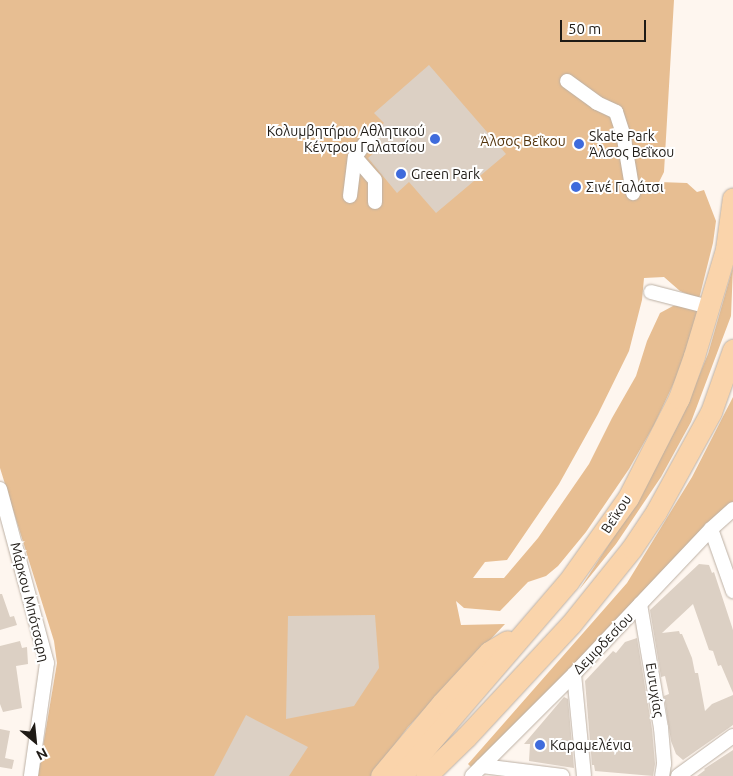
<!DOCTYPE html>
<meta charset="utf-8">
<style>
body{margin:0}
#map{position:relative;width:733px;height:776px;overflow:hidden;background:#fef6ef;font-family:Ubuntu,sans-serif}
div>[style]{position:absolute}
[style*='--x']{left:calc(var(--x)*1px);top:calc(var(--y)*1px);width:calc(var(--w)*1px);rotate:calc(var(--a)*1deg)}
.green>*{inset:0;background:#e7be92}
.building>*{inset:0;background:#dcd0c4}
.roads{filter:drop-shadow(0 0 1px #bcb0a4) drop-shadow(0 0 1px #bcb0a4)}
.street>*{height:14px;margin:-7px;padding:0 7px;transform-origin:7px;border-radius:7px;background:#fff}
.primary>*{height:21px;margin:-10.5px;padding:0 10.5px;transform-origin:10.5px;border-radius:10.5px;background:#fad4ab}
.dots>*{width:14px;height:14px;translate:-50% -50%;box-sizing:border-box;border:2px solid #fff;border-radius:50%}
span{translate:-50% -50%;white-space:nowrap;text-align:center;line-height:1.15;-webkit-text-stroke:4px #fff;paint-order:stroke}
.poi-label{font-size:14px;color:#1f1b16}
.right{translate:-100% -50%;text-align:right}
.left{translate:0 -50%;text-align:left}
.park-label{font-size:14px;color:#53330b}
.street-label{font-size:14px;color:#1f1b16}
.north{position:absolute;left:10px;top:716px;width:50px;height:50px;-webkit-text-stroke:4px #fff;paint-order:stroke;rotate:152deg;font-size:14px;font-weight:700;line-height:20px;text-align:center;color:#1f1b16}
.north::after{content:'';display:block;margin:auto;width:18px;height:22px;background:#1f1b16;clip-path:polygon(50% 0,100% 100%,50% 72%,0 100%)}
.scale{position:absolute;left:560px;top:20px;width:86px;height:22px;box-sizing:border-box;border:2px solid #1f1b16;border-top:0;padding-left:6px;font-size:15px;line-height:18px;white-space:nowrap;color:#1f1b16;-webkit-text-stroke:4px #fff;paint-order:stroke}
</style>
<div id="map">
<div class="green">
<div style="clip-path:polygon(0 0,674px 0,664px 172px,659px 182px,687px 183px,697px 192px,704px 190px,716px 221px,713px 243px,699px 299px,680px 291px,664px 277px,644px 278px,642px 300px,629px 351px,598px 414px,559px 484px,507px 560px,485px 562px,473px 578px,504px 578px,538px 538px,589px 464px,612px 418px,636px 376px,647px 341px,660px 313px,673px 306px,691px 305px,698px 311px,679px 372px,654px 425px,629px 469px,586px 532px,558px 566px,546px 576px,528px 582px,500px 611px,464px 608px,456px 601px,461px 625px,505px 624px,408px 727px,371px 776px,38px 776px,57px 663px,54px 641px,0 468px)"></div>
<div style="clip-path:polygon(733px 267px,731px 316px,691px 422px,661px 477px,616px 544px,579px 590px,641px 495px,681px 419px,708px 354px)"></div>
<div style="clip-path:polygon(733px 397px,733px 505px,472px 768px,468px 764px,627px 583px,692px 477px)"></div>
</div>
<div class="building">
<div style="clip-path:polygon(429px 65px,506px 154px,436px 213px,409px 182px,397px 193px,368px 158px,383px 145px,373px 132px,384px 123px,374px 113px)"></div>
<div style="clip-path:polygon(699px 564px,709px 565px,712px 573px,714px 572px,733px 630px,733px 693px,721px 665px,718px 666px,713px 651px,709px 650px,693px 604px,662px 633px,679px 631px,680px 634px,682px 634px,692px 658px,695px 673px,698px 673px,705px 711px,712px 704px,733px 695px,733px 725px,683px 760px,676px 754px,671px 741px,664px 696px,669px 694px,665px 676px,661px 677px,650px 610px)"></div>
<div style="clip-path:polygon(0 594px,2px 594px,10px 617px,14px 616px,17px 625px,0 630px)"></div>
<div style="clip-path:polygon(375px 615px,379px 668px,354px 706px,286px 719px,288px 616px)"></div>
<div style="clip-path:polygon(637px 638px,652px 729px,655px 764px,653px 776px,595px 771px,594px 765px,592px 765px,585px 681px,613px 651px,616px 653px,625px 642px)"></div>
<div style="clip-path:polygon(20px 641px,22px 648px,27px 647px,28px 664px,16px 666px,22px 708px,3px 712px,0 704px,0 646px)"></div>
<div style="clip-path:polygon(564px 697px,568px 699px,574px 768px,529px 761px,530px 744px,524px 744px)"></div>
<div style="clip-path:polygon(246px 715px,308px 747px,289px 776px,214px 776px)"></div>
<div style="clip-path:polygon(0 729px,10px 731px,5px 758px,14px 760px,12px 769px,0 767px)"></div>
<div style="clip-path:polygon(733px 750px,733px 776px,697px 776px,705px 770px,704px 769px)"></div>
</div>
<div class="roads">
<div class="street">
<div style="--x:567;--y:81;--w:37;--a:36"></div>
<div style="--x:597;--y:103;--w:21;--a:25"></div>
<div style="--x:616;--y:112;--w:22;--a:72"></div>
<div style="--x:623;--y:133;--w:61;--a:80.5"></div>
<div style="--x:368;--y:139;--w:22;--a:126"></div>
<div style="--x:355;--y:157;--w:30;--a:49"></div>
<div style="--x:375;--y:180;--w:22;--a:90"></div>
<div style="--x:350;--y:196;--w:39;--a:-83"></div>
<div style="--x:651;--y:292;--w:60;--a:14.5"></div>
<div style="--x:0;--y:489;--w:180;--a:74.9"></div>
<div style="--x:47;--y:663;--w:114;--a:98.1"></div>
<div style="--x:711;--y:529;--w:66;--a:70.5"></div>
<div style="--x:640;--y:604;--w:126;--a:80.4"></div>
<div style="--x:661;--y:728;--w:36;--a:85"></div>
<div style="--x:664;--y:764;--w:12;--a:99"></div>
<div style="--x:574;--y:674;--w:102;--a:84.4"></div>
<div style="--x:482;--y:766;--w:81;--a:7.1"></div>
<div style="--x:472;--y:776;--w:144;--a:-45"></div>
<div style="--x:574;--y:674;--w:199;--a:-46.6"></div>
<div style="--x:711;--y:529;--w:30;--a:-42"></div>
<div style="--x:678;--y:776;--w:68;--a:-36"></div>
</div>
<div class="primary">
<div style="--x:381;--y:776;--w:95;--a:-50.1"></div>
<div style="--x:442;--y:703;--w:69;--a:-47.3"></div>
<div style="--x:489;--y:652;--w:21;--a:-31"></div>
<div style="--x:401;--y:776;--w:256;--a:-49.3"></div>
<div style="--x:568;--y:582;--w:103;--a:-54.5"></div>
<div style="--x:628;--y:498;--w:112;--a:-63"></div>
<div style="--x:679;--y:398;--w:45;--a:-70.3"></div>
<div style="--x:694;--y:356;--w:112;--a:-73.3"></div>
<div style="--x:726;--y:249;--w:51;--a:-82.2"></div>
<div style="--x:426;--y:776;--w:56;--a:-44.3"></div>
<div style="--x:466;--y:737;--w:154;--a:-47.1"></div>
<div style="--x:571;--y:624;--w:97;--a:-51.2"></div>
<div style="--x:632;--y:548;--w:43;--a:-56.3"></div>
<div style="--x:656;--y:512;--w:114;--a:-61.2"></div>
<div style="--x:711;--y:412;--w:66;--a:-70.5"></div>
</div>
</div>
<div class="dots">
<div style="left:435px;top:139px;background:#3f6bdc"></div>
<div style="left:579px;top:144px;background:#3f6bdc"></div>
<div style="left:401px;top:174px;background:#3f6bdc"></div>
<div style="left:576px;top:187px;background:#3f6bdc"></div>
<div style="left:540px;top:745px;background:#3f6bdc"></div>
</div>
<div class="poi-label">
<span class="right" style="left:425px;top:139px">Κολυμβητήριο Αθλητικού<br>Κέντρου Γαλατσίου</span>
<span class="left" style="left:589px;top:144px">Skate Park<br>Άλσος Βεΐκου</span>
<span class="left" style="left:411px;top:174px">Green Park</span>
<span class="left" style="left:586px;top:187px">Σινέ Γαλάτσι</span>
<span class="left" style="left:550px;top:745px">Καραμελένια</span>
</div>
<div class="park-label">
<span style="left:523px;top:141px">Άλσος Βεΐκου</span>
</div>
<div class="street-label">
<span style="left:616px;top:514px;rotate:-57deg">Βεΐκου</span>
<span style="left:30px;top:602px;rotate:76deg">Μάρκου Μπότσαρη</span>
<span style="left:603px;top:643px;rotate:-46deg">Δεμιρδεσίου</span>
<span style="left:655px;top:690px;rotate:81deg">Ευτυχίας</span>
</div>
<div class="north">N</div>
<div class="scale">50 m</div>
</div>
